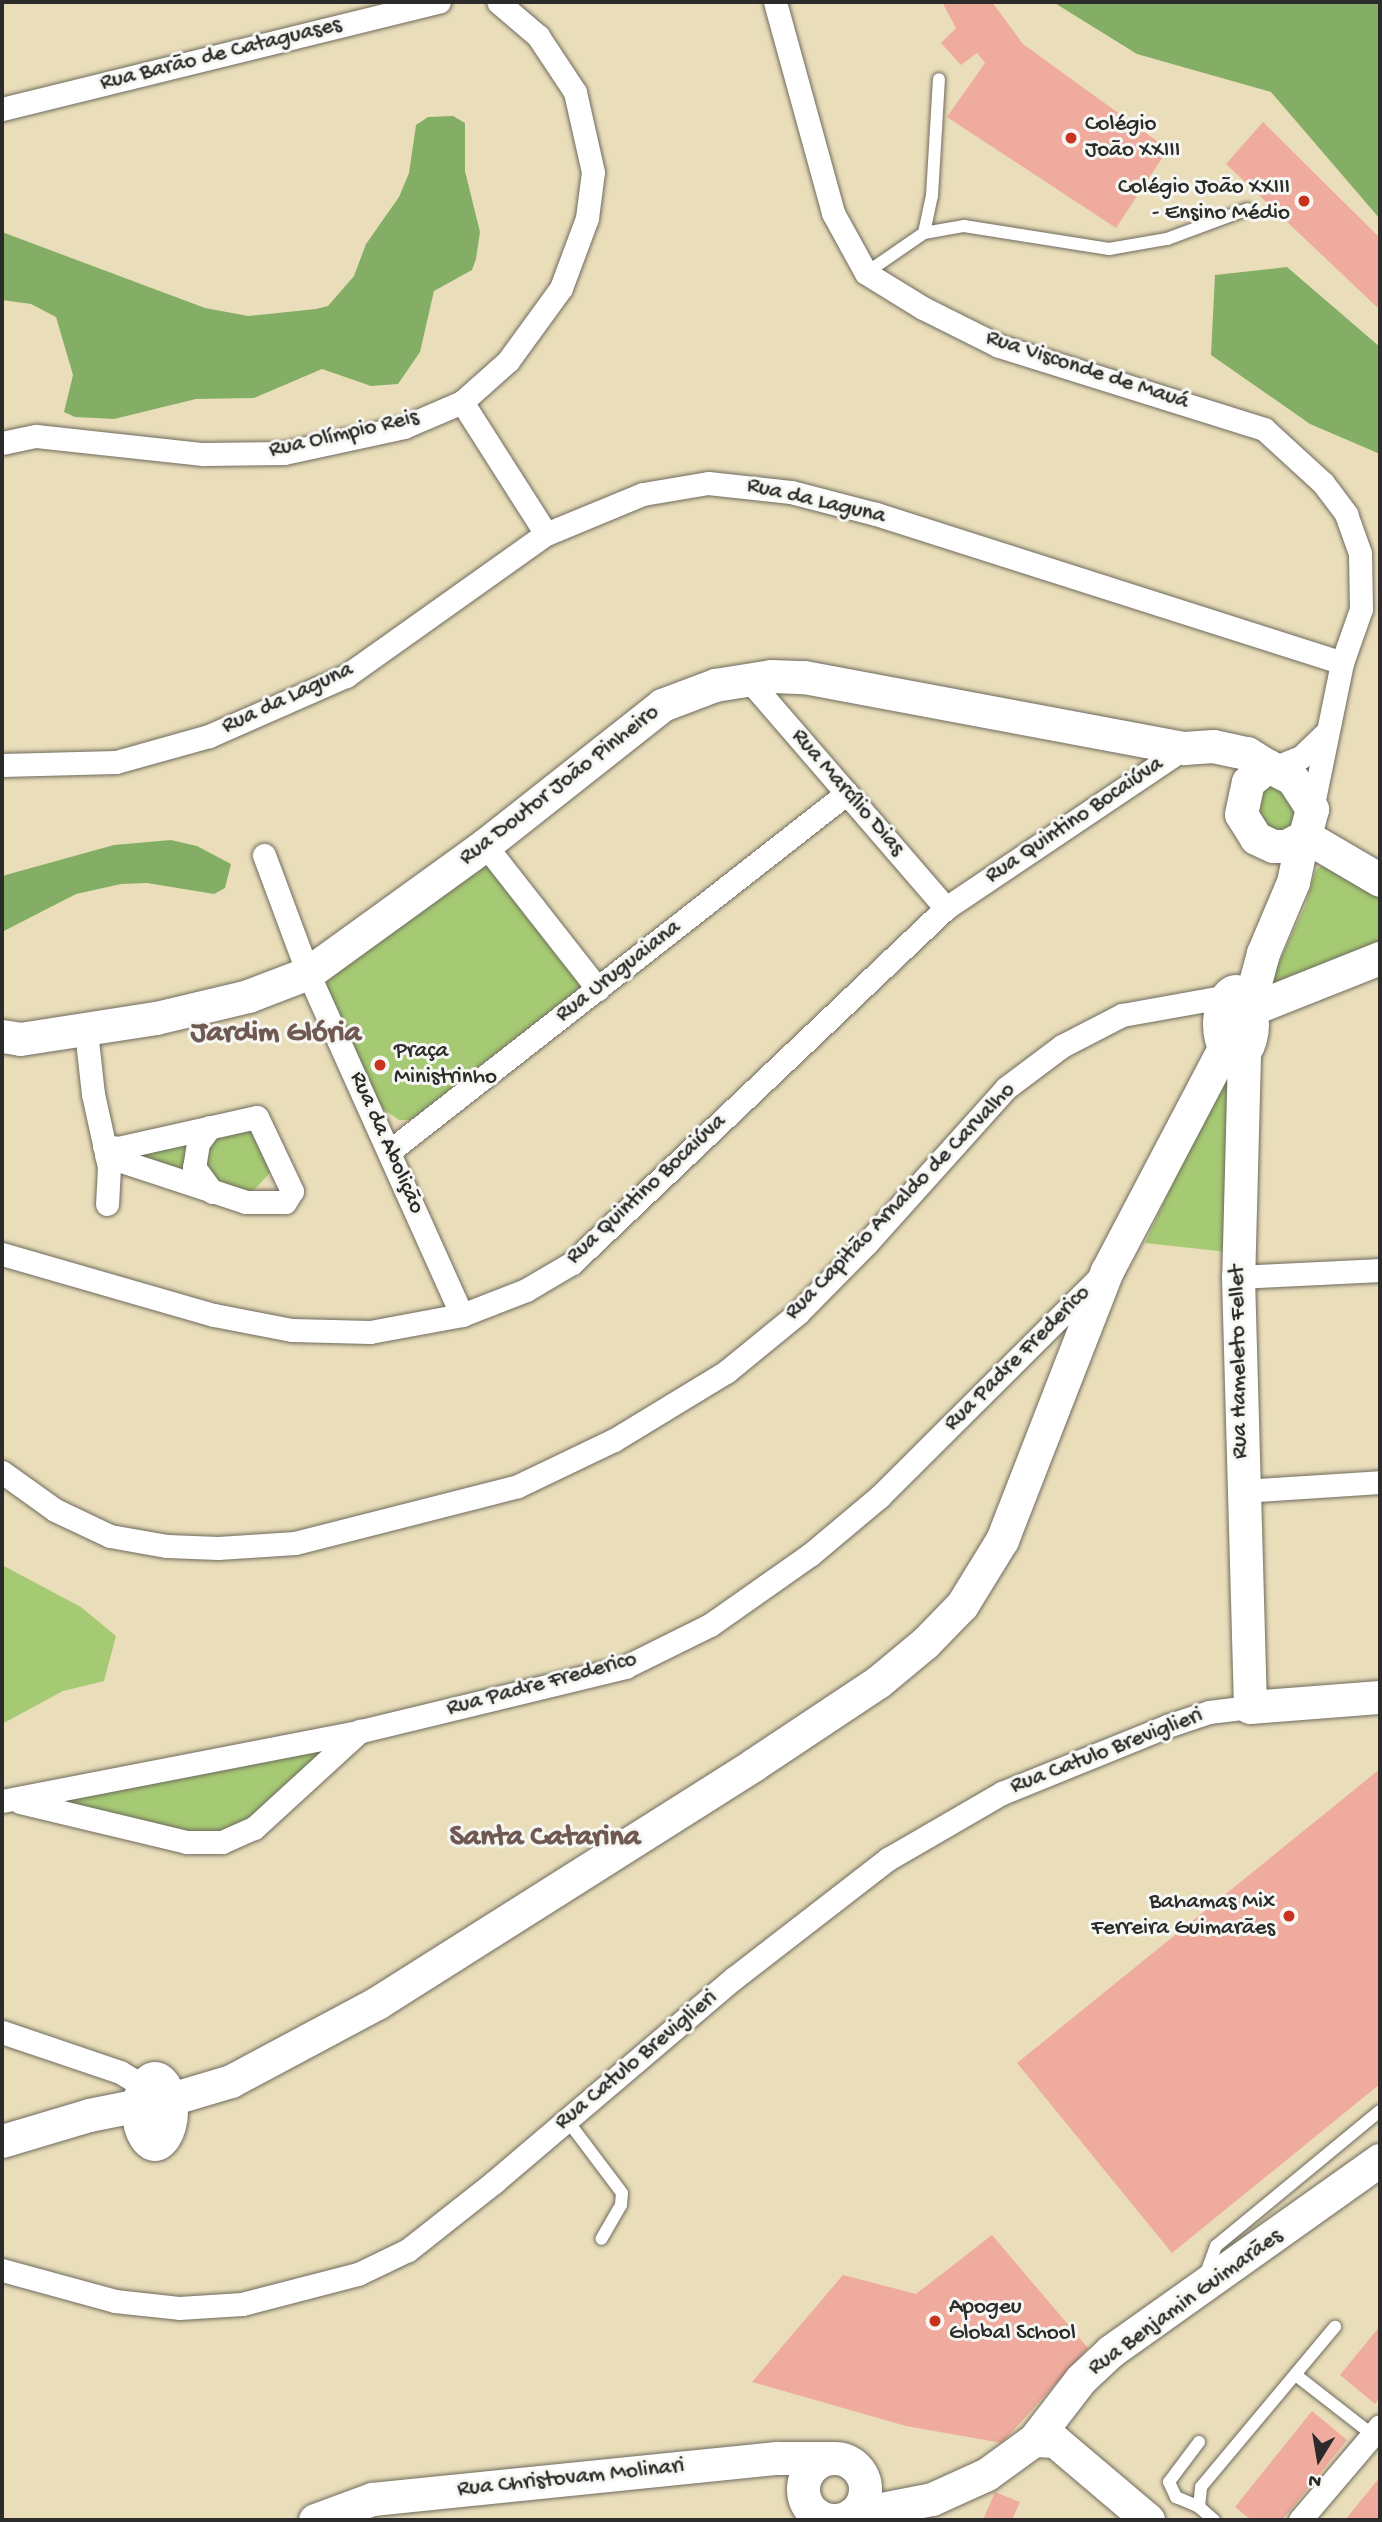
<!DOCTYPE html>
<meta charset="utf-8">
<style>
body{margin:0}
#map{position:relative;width:1382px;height:2522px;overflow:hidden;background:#eadeba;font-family:"Gochi Hand",sans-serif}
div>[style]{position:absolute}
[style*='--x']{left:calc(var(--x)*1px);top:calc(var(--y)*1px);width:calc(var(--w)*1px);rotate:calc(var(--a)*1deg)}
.green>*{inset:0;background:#a6ca73}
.forest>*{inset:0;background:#84ae65}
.building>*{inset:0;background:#efab9d}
.roads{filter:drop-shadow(0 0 2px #6e6a5d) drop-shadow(0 0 2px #6e6a5d)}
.lane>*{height:12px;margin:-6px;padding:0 6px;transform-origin:6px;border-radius:6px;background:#fff}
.street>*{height:23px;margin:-11.5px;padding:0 11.5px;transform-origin:11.5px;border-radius:11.5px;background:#fff}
.secondary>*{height:33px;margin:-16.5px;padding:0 16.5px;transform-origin:16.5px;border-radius:16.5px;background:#fff}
.secondary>.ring{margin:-16.5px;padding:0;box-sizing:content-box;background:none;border:33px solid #fff;border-radius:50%}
.dots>*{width:19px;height:19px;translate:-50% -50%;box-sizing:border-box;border:4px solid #f6f6f2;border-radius:50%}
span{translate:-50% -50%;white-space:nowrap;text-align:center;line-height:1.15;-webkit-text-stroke:6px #f6f6f2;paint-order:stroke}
.street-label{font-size:23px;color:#2b2b2b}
.poi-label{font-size:23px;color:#2b2b2b}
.left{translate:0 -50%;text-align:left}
.right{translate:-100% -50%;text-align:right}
.district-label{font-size:30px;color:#705853;font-weight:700}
.frame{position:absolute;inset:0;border:4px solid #2b2b2b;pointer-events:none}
.north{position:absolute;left:1284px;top:2424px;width:70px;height:70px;-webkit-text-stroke:5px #f6f6f2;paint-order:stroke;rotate:191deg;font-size:19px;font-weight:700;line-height:28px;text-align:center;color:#2b2b2b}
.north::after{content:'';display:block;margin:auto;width:24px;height:32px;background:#2b2b2b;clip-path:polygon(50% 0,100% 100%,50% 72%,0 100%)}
</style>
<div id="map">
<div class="green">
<div style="clip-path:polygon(1272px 786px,1284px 790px,1299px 818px,1278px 837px,1257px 818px,1261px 791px)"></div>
<div style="clip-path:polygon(480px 863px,488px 865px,584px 985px,411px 1120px,399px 1120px,383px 1109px,327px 1001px,326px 987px,329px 979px,473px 864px)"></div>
<div style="clip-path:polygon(1323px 865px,1380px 895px,1380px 946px,1273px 990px,1271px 980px,1305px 906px,1316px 870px)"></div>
<div style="clip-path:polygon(1231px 1057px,1228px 1252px,1145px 1243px,1209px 1106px)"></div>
<div style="clip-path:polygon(249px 1125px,271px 1163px,269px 1174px,253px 1191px,242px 1195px,210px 1186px,200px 1144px,207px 1135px)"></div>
<div style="clip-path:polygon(205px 1129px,197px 1178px,117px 1157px)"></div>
<div style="clip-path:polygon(2px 1565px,81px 1607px,116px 1636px,104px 1681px,63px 1691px,2px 1724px)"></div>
<div style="clip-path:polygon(336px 1745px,251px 1822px,221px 1834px,190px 1835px,45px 1800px)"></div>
</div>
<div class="forest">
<div style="clip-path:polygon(1053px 2px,1380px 2px,1380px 219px,1271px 92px,1137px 54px)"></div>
<div style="clip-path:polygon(453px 116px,465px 123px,465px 171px,480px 232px,476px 259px,472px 270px,434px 291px,420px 352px,398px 384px,371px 386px,322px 369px,254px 398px,196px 399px,114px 419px,75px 417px,64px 412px,73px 375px,56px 317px,31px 304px,2px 300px,2px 232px,205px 308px,248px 316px,316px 309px,328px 306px,354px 276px,366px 244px,399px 197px,409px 173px,416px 125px,428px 117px)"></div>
<div style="clip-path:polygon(1287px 267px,1380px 347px,1380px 454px,1310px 424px,1211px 355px,1215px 275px)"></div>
<div style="clip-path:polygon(171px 840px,197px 846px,231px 864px,225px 888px,214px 894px,147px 883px,121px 884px,76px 894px,2px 932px,2px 876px,114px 845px)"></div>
</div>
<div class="building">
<div style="clip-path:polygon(942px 2px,992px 2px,1023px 44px,1168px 149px,1116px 228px,947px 117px,985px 63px,977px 53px,961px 65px,941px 43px,956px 28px)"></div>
<div style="clip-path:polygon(1263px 122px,1380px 238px,1380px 310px,1226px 164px)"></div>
<div style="clip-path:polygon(1380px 1769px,1380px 2084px,1172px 2253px,1017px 2063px)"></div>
<div style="clip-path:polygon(992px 2235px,1088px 2348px,1002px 2443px,906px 2426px,752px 2382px,843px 2275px,916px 2294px)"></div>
<div style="clip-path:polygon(1380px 2326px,1380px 2397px,1375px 2404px,1340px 2375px)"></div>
<div style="clip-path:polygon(1312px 2411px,1347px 2440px,1282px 2520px,1251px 2520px,1235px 2507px)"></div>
<div style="clip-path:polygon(1380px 2477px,1380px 2520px,1345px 2520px)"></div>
<div style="clip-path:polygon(995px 2492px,1020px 2502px,1012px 2520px,983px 2520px)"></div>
</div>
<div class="roads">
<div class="lane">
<div style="--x:924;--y:233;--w:38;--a:-78"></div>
<div style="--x:932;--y:196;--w:117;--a:-86.6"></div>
<div style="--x:866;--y:273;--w:70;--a:-34.6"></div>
<div style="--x:924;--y:233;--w:41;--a:-9.9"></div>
<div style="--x:964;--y:226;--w:147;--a:9"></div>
<div style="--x:1109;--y:249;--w:59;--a:-9.8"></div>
<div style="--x:1167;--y:239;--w:86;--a:-20.3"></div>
<div style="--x:567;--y:2120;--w:91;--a:53"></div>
<div style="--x:622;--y:2193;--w:12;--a:95"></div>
<div style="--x:621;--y:2205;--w:39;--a:120"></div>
<div style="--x:1205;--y:2276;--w:32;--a:-70"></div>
<div style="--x:1216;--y:2246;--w:212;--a:-39.5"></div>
<div style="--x:1297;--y:2376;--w:98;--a:37.9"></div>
<div style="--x:1199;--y:2442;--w:50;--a:126.9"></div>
<div style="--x:1169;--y:2482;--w:17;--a:65"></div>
<div style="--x:1176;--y:2497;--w:25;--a:23"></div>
<div style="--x:1214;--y:2520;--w:20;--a:-139"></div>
<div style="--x:1199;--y:2507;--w:20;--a:-84"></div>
<div style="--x:1201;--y:2487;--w:209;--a:-50.1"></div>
</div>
<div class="street">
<div style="--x:775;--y:2;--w:219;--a:74.6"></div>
<div style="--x:833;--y:213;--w:68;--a:61.2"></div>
<div style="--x:866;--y:273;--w:67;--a:31.6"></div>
<div style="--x:923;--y:308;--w:85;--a:26.6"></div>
<div style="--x:999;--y:346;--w:278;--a:17.4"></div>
<div style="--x:1264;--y:429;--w:80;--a:42.5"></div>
<div style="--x:1323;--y:483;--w:39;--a:53"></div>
<div style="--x:1346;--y:514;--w:41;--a:70.3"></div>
<div style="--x:1360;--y:553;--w:56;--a:89"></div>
<div style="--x:1361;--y:609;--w:57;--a:109.4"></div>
<div style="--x:1342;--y:663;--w:149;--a:101.6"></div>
<div style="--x:2;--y:109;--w:450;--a:-13.8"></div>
<div style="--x:462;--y:402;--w:156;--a:57.5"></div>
<div style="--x:2;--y:443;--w:35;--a:-12"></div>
<div style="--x:36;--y:436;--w:168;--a:6.2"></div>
<div style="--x:203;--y:454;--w:81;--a:-0.7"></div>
<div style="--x:284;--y:453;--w:123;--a:-12.2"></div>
<div style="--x:404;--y:427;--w:63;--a:-23.3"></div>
<div style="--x:462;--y:402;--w:62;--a:-41.7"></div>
<div style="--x:508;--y:361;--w:90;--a:-54"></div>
<div style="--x:561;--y:288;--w:75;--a:-69.6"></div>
<div style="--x:587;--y:218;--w:46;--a:-82.6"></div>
<div style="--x:593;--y:172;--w:82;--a:-102.7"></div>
<div style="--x:575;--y:92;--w:67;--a:-123.5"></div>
<div style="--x:538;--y:36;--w:52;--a:-139.6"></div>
<div style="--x:748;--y:679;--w:303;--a:49.2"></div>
<div style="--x:2;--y:765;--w:114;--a:-1.5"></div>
<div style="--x:116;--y:762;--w:97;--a:-15.6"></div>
<div style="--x:209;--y:736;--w:150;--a:-23.7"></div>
<div style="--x:346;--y:676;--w:245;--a:-35.4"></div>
<div style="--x:546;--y:534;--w:105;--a:-22.4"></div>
<div style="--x:643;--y:494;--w:66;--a:-9.6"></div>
<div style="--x:708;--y:483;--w:83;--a:6.2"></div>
<div style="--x:791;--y:492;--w:88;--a:14.5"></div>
<div style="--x:876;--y:514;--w:489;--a:17.7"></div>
<div style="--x:1276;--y:767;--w:27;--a:-22"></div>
<div style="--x:1301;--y:757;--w:36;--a:-44"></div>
<div style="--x:485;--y:845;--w:183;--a:51.9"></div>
<div style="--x:264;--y:855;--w:126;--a:69.6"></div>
<div style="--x:308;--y:973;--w:375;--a:65.8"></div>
<div style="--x:86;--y:1031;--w:63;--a:83.7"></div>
<div style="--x:93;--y:1094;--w:75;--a:77.6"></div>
<div style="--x:109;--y:1167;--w:37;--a:93"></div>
<div style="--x:210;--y:1127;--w:20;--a:127"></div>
<div style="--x:198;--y:1143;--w:24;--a:99"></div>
<div style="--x:194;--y:1167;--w:31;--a:54"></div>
<div style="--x:104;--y:1146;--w:14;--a:8"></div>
<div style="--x:118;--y:1148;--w:142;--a:-12.6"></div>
<div style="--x:257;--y:1117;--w:82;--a:64.7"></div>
<div style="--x:292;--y:1191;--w:13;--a:122"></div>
<div style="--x:285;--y:1202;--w:39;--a:180"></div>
<div style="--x:246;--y:1202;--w:147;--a:-161.8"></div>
<div style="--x:391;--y:1150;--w:579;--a:-38.06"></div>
<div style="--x:2;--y:1254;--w:221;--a:16.1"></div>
<div style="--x:214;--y:1315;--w:79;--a:10.9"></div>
<div style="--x:292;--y:1330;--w:78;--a:1.5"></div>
<div style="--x:370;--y:1332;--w:94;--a:-10.5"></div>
<div style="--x:462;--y:1315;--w:69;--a:-21.3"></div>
<div style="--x:526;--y:1290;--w:53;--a:-30.4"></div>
<div style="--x:572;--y:1263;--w:516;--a:-43.51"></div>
<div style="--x:946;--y:908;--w:287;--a:-33.9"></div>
<div style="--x:1238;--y:1277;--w:142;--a:-2.8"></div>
<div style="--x:2;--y:1472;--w:65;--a:35.6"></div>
<div style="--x:55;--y:1510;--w:61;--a:25.3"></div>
<div style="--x:110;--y:1536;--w:58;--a:10"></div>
<div style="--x:167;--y:1546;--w:51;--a:2.2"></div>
<div style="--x:218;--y:1548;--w:77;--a:-3.7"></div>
<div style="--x:295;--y:1543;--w:230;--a:-14.3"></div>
<div style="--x:518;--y:1486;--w:106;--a:-25.6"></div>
<div style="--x:614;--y:1440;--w:131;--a:-31.3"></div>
<div style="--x:726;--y:1372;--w:93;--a:-39.3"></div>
<div style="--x:798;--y:1313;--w:98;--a:-45.4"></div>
<div style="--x:867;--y:1243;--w:208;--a:-48.1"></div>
<div style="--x:1006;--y:1088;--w:70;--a:-36.9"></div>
<div style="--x:1062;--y:1046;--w:68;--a:-27.3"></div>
<div style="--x:1122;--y:1015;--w:103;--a:-10.1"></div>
<div style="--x:1242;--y:1491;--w:138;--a:-3.7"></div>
<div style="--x:2;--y:1801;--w:366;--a:-11"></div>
<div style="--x:361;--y:1731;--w:272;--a:-13.6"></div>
<div style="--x:625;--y:1667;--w:95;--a:-26.3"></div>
<div style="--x:710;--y:1625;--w:123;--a:-35.1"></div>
<div style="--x:811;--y:1554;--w:89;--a:-40"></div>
<div style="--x:879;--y:1497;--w:310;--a:-44.9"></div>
<div style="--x:20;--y:1802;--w:172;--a:13.5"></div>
<div style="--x:187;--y:1842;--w:35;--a:0"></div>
<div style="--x:222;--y:1842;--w:35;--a:-24"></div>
<div style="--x:254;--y:1828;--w:144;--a:-42.5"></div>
<div style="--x:2;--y:2032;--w:125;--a:18.7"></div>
<div style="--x:120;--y:2072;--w:23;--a:31"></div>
<div style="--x:2;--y:2270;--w:117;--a:15.3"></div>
<div style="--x:115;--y:2301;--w:64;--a:6.2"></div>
<div style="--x:179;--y:2308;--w:63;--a:-3.6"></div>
<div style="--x:242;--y:2304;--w:120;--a:-14.5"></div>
<div style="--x:358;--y:2274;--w:55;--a:-25.6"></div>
<div style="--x:408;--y:2250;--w:110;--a:-38.3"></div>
<div style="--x:494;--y:2182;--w:315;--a:-40.4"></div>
<div style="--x:734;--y:1978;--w:195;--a:-37.7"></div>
<div style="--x:888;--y:1859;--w:132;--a:-30.1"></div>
<div style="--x:1002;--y:1793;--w:178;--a:-22.1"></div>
<div style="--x:1167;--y:1726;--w:44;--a:-18.4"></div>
<div style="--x:1209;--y:1712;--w:41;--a:-7"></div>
<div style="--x:1300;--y:2520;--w:123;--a:-49.6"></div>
</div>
<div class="secondary">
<div style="--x:1268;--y:766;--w:27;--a:27"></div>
<div style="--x:1292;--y:778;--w:37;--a:57"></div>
<div style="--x:1312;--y:809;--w:28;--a:105"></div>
<div style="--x:1305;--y:836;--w:21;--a:152"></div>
<div style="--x:1286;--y:846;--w:13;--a:180"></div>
<div style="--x:1273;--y:846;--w:19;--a:-155"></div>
<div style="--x:1256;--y:838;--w:28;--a:-122"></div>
<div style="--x:1241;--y:814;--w:33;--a:-78"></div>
<div style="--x:1248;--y:782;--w:26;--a:-39"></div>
<div style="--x:1305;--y:836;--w:87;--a:30.4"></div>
<div class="ring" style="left:1219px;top:991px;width:-3px;height:-3px"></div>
<div style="--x:1249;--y:1005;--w:54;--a:-74.9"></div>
<div style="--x:1263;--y:953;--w:77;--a:-67.1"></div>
<div style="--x:1293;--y:882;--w:43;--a:-77.9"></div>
<div style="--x:1249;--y:1010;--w:141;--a:-21.7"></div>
<div style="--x:1245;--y:1017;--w:260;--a:91.5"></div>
<div style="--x:1238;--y:1277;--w:430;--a:88.4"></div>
<div style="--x:1250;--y:1707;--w:130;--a:-4.4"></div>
<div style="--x:2;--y:1036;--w:18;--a:9"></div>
<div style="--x:20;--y:1039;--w:138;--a:-8.8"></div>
<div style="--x:156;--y:1018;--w:95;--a:-13.4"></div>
<div style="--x:248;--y:996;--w:64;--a:-21"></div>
<div style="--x:308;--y:973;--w:218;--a:-35.9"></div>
<div style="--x:485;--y:845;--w:226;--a:-38.3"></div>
<div style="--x:662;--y:705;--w:57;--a:-20.7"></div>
<div style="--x:715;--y:685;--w:57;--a:-9.1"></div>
<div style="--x:771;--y:676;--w:33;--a:2"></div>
<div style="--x:804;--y:677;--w:387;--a:10.6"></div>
<div style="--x:1184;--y:748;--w:29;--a:-4"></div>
<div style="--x:1213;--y:746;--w:35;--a:12"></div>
<div style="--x:1247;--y:753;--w:25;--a:32"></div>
<div class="ring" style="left:138px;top:2078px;width:-5px;height:-5px"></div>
<div style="--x:164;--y:2101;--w:70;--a:-16.6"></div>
<div style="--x:231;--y:2081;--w:166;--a:-28.1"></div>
<div style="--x:377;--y:2003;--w:445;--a:-32.3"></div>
<div style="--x:753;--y:1765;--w:150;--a:-33.6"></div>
<div style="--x:878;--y:1682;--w:61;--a:-39.7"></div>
<div style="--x:925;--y:1643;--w:53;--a:-45.8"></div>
<div style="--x:962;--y:1605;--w:76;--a:-58.4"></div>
<div style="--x:1002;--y:1540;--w:289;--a:-68.7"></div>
<div style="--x:1107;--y:1271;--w:282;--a:-62.3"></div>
<div style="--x:2;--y:2141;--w:91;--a:-16.6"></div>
<div style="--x:89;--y:2115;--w:56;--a:-11.3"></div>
<div style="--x:1034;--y:2440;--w:21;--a:3"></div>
<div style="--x:1055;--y:2441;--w:122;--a:40.3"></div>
<div class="ring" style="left:803px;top:2458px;width:29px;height:29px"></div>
<div style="--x:851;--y:2515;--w:83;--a:-11.2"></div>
<div style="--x:932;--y:2499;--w:60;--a:-24.4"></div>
<div style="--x:987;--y:2474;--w:58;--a:-35.9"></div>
<div style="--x:1034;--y:2440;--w:77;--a:-52.4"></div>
<div style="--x:1081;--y:2379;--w:41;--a:-43"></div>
<div style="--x:1111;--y:2351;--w:330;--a:-35.4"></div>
<div style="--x:315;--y:2520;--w:61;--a:-20.2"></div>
<div style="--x:372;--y:2499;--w:407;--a:-5.8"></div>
<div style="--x:777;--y:2458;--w:53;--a:0"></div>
</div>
</div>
<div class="dots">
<div style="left:1071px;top:138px;background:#c8321e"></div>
<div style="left:1304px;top:201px;background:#c8321e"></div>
<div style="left:380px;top:1065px;background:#c8321e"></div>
<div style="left:1289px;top:1916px;background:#c8321e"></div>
<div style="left:935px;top:2321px;background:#c8321e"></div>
</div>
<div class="street-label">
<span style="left:221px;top:55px;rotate:-14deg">Rua Barão de Cataguases</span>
<span style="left:1087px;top:371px;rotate:18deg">Rua Visconde de Mauá</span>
<span style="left:344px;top:435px;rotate:-13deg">Rua Olímpio Reis</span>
<span style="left:816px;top:502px;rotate:13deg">Rua da Laguna</span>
<span style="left:288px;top:699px;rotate:-25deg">Rua da Laguna</span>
<span style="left:560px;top:786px;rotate:-38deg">Rua Doutor João Pinheiro</span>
<span style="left:847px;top:793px;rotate:49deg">Rua Marcílio Dias</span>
<span style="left:1075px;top:821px;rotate:-34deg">Rua Quintino Bocaiúva</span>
<span style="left:619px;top:972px;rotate:-38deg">Rua Uruguaiana</span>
<span style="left:386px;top:1143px;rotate:66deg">Rua da Abolição</span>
<span style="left:647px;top:1190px;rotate:-43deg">Rua Quintino Bocaiúva</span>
<span style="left:901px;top:1202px;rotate:-46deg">Rua Capitão Arnaldo de Carvalho</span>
<span style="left:1018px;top:1359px;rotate:-45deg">Rua Padre Frederico</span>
<span style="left:1240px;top:1362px;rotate:-91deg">Rua Hameleto Fellet</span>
<span style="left:542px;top:1685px;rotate:-15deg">Rua Padre Frederico</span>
<span style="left:1107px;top:1752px;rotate:-21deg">Rua Catulo Breviglieri</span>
<span style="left:637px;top:2061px;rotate:-40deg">Rua Catulo Breviglieri</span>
<span style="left:1186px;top:2303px;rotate:-36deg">Rua Benjamin Guimarães</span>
<span style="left:571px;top:2479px;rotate:-6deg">Rua Christovam Molinari</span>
</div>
<div class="poi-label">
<span class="left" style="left:1085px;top:138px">Colégio<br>João XXIII</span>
<span class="right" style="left:1290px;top:201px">Colégio João XXIII<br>- Ensino Médio</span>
<span class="left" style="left:394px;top:1065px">Praça<br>Ministrinho</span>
<span class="right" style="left:1275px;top:1916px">Bahamas Mix<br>Ferreira Guimarães</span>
<span class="left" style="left:949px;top:2321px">Apogeu<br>Global School</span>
</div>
<div class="district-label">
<span style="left:276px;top:1035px">Jardim Glória</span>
<span style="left:545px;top:1839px">Santa Catarina</span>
</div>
<div class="frame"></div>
<div class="north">N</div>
</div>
